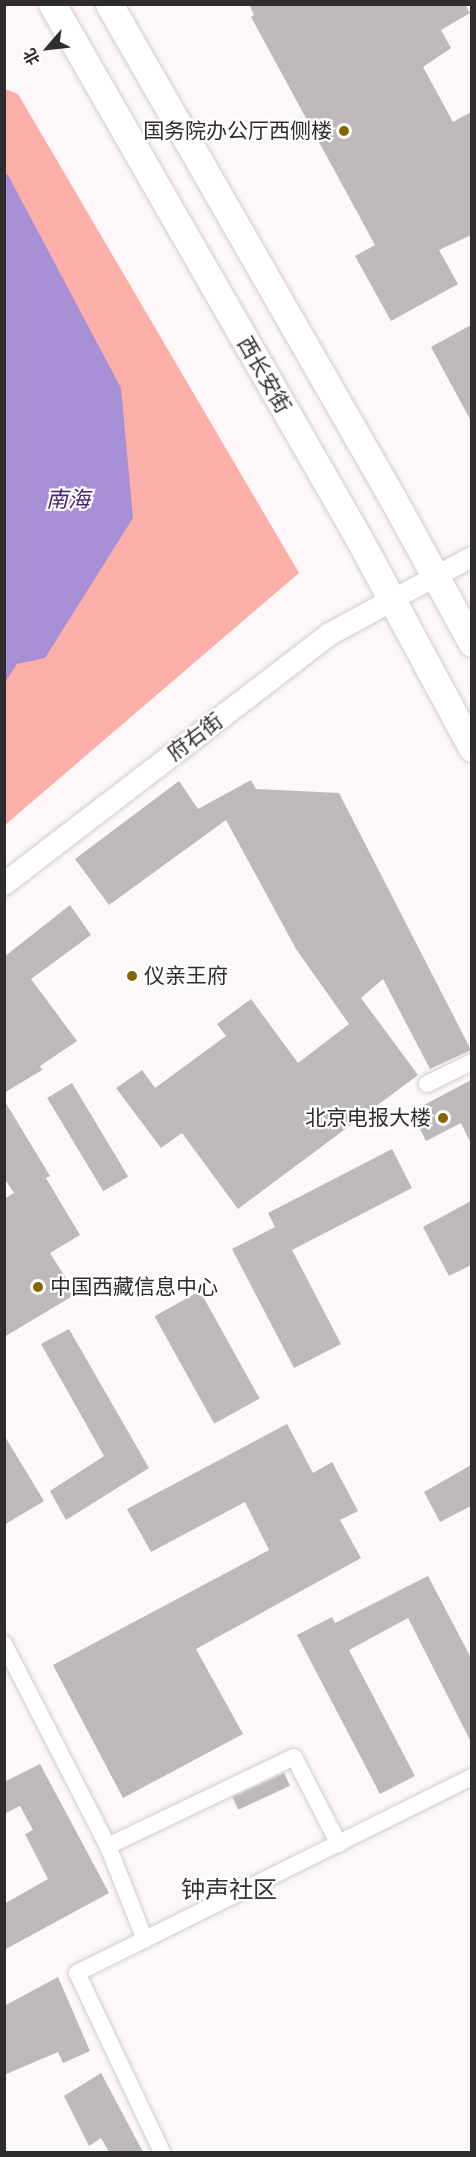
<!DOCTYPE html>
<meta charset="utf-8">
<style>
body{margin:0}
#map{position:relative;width:476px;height:2157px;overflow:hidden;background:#fdf7fa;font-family:"DejaVu Sans","Noto Sans SC",sans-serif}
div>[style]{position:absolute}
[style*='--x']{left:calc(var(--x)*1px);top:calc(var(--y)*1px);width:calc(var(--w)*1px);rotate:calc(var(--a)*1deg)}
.green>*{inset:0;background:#fcaea8}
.water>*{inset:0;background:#a890d7}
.building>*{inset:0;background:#bfb8ba;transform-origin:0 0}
.roads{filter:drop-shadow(0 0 2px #d2cccf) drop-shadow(0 0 2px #d2cccf)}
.minor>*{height:16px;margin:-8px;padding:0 8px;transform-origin:8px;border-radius:8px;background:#fff}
.tertiary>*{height:20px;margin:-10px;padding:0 10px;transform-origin:10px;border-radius:10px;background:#fff}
.secondary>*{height:22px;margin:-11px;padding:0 11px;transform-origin:11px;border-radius:11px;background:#fff}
.trunk>*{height:27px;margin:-13.5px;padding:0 13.5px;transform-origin:13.5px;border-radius:13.5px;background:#fff}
.dots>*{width:16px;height:16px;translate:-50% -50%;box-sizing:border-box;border:3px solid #fff;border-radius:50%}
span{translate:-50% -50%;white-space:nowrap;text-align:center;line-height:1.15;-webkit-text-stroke:4.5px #fff;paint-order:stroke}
.poi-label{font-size:21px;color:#2f2c2e}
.right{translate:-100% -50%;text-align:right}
.left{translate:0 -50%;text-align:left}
.street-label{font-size:21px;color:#2f2c2e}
.water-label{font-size:22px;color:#482476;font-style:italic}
.quarter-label{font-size:24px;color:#363234}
.frame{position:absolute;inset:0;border:6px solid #2f2c2e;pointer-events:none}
.north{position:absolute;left:18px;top:18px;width:60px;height:60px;-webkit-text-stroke:4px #fff;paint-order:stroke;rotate:242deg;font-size:16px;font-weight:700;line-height:24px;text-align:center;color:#2f2c2e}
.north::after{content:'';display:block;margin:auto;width:21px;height:27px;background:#2f2c2e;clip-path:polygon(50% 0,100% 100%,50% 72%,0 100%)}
</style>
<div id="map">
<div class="green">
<div style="clip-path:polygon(5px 89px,18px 94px,299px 573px,5px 825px)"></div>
</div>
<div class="water">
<div style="clip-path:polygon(5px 174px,8px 175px,121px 388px,133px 518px,45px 658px,17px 664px,5px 682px)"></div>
</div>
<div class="building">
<div style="clip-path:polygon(249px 4px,465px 4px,470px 13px,441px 30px,451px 48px,423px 67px,453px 122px,471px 112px,471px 235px,439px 250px,458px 284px,391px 321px,355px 256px,375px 245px,251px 17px,254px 15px)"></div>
<div style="clip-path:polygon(471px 325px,471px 421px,431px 347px)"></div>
<div style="clip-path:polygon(251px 780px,256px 789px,339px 793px,471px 1050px,430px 1069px,383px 979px,361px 998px,418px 1075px,238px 1209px,182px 1133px,161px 1148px,116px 1088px,142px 1070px,155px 1088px,226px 1036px,217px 1024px,251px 999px,298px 1063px,349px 1024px,296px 949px,226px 820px,109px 905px,75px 859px,179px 781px,198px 809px)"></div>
<div style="clip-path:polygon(70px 905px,91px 935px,31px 979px,77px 1041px,40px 1066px,42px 1070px,4px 1093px,4px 957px)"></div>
<div style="clip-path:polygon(471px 1080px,471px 1144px,461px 1123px,426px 1141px,411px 1112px)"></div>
<div style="left:72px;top:1083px;width:109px;height:29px;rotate:59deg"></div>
<div style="clip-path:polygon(4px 1100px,50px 1176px,46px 1178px,80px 1235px,50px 1253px,76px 1294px,4px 1337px,4px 1199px,14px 1193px,4px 1178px)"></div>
<div style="clip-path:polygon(392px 1149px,412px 1188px,292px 1250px,341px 1344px,294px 1368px,232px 1249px,275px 1227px,268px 1213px)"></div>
<div style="clip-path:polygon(471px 1201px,471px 1265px,449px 1276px,423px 1227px)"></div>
<div style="left:200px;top:1291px;width:123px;height:52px;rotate:61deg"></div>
<div style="clip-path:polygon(69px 1329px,149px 1468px,66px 1520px,50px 1491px,104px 1456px,41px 1344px)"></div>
<div style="clip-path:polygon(287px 1424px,313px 1473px,332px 1462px,358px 1511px,340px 1520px,361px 1558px,196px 1649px,243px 1734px,123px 1798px,53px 1665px,269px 1550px,245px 1502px,151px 1552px,127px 1509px)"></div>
<div style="clip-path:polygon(4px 1435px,44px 1501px,4px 1525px)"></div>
<div style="clip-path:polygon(471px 1465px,471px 1506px,440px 1522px,424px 1492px)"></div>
<div style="clip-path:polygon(428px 1576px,471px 1658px,471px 1742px,408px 1618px,349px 1650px,415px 1776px,380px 1794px,297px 1635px,332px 1617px,335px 1623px)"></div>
<div style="clip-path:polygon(40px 1764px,109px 1893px,4px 1950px,4px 1904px,48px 1879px,25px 1834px,33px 1830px,20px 1806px,4px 1814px,4px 1782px)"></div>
<div style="left:284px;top:1773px;width:14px;height:57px;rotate:65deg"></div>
<div style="clip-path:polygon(58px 1977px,90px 2051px,63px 2063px,58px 2052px,4px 2075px,4px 2006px)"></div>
<div style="clip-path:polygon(101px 2073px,143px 2152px,109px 2152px,101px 2138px,89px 2146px,64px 2096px)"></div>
</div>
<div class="roads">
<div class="minor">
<div style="--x:427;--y:1084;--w:50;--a:-26.1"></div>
<div style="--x:4;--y:1644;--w:227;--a:62.8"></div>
<div style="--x:108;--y:1846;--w:101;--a:68.5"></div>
<div style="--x:108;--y:1846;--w:206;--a:-25.6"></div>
<div style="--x:294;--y:1757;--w:98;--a:62.7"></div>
<div style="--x:162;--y:2152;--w:198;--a:-115.4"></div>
<div style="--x:77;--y:1973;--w:441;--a:-26.4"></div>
</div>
<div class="tertiary">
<div style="--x:392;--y:600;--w:91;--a:-28.3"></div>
</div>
<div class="secondary">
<div style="--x:4;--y:884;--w:411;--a:-37.5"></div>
<div style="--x:330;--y:634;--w:71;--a:-28.7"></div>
</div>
<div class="trunk">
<div style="--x:52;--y:4;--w:615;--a:60.14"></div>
<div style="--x:358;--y:537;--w:240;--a:61.6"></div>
<div style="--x:109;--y:4;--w:571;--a:60.16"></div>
<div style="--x:393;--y:499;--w:164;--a:61.3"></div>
</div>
</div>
<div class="dots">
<div style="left:344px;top:131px;background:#846500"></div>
<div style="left:132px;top:976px;background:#846500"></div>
<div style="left:443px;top:1118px;background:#846500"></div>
<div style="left:38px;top:1287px;background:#846500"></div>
</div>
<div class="poi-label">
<span class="right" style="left:332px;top:131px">国务院办公厅西侧楼</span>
<span class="left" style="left:144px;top:976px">仪亲王府</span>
<span class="right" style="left:431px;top:1118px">北京电报大楼</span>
<span class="left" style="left:50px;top:1287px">中国西藏信息中心</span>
</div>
<div class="street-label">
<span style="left:264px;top:375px;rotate:60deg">西长安街</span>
<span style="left:195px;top:737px;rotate:-37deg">府右街</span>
</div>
<div class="water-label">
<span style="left:68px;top:500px">南海</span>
</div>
<div class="quarter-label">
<span style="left:229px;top:1891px">钟声社区</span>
</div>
<div class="frame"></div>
<div class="north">北</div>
</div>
